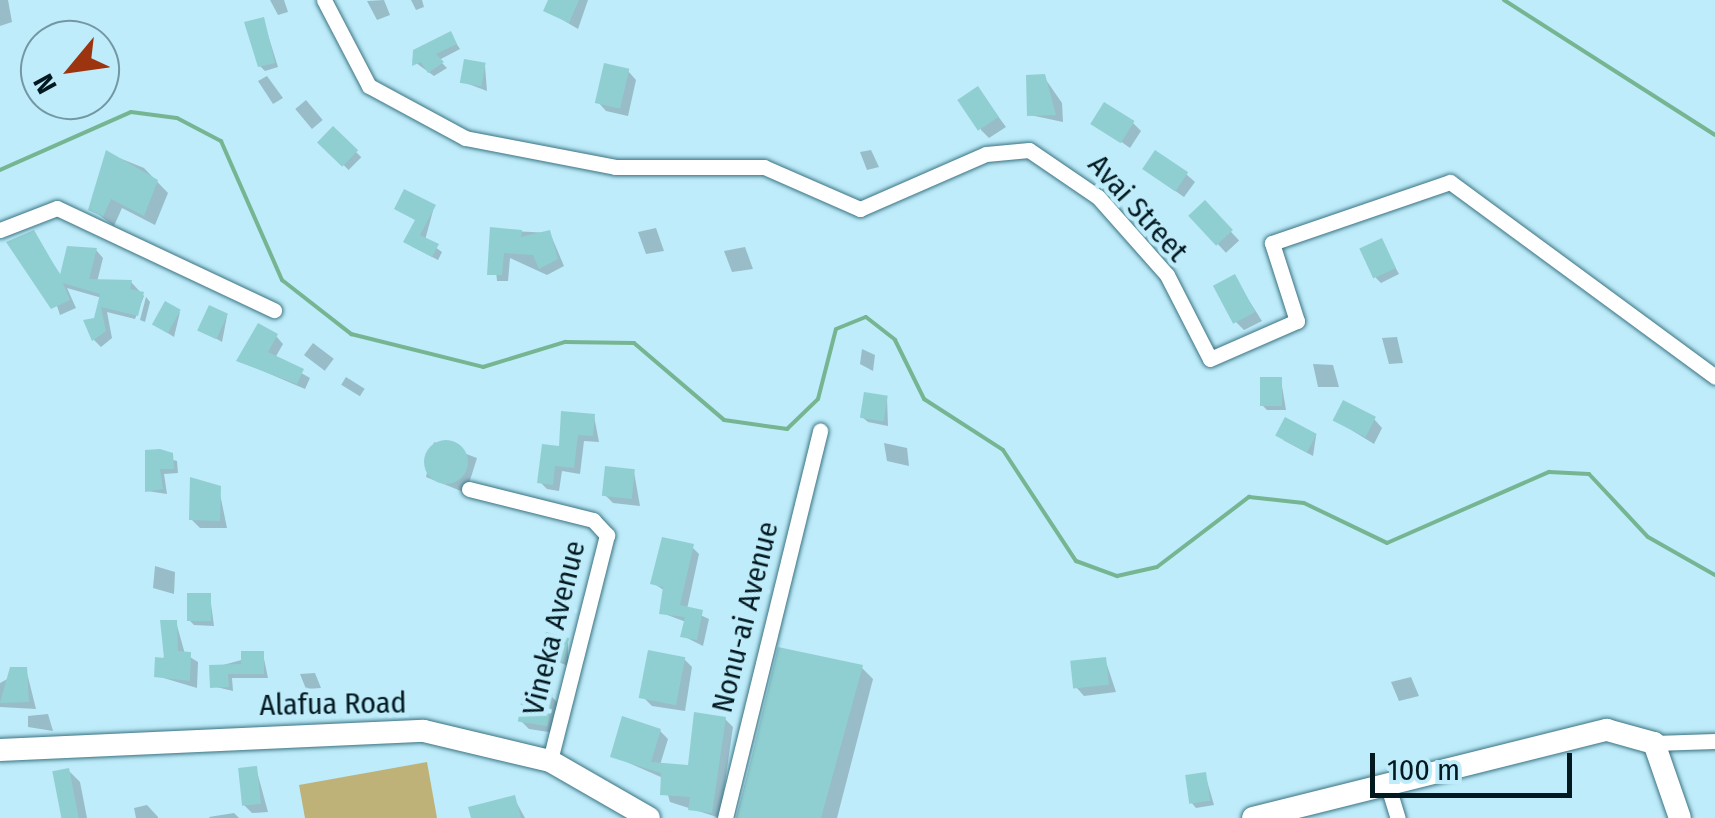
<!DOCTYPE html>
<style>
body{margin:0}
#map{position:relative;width:1715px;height:818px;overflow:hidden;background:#beecfa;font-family:"Fira Sans Condensed",sans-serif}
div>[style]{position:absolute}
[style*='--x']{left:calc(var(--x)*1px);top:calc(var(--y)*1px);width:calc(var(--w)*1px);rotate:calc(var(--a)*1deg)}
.green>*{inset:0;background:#beb279}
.shadow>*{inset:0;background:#0003;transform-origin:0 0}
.stream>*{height:4px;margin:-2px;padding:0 2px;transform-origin:2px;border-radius:2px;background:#76b591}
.building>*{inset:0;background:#90cfd1;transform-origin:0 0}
.round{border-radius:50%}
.roads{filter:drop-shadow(0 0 2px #3b7382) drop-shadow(0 0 2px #3b7382)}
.street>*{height:15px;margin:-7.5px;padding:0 7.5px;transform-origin:7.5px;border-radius:7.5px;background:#fff}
.secondary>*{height:22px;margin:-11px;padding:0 11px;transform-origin:11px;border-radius:11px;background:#fff}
span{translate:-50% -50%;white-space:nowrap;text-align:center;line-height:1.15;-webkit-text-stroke:9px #beecfa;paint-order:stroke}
.street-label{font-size:30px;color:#031920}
.north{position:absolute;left:20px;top:20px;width:100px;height:100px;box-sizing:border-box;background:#beecfa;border:2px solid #7398a3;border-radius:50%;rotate:241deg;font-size:28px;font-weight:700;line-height:40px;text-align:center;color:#031920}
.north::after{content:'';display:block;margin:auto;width:35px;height:45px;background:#9c350f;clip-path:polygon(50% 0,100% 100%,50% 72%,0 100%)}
.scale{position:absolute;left:1370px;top:753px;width:202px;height:45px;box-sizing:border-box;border:5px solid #031920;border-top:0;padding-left:12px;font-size:30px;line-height:35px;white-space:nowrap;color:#031920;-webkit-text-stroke:8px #beecfa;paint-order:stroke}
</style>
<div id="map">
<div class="green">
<div style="clip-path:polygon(427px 762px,437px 818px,305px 818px,299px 785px)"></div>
</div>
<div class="shadow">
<div style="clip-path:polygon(0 0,8px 0,12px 22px,0 26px)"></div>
<div style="clip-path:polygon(270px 0,284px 0,288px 12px,278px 15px)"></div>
<div style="clip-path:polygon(384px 0,390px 15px,377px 20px,367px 1px)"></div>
<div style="clip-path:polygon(411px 0,422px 0,424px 7px,416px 10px)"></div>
<div style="clip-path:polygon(550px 0,588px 0,578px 29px,546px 10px)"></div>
<div style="clip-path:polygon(263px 19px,278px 67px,265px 71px,260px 66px)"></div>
<div style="clip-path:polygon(450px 34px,460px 49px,439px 60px,447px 68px,434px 76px,412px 60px)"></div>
<div style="clip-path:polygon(485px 66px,487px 91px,463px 82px)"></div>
<div style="clip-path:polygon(628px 71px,636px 80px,628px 116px,606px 111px,598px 102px)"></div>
<div style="clip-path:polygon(267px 76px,283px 98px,273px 104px,258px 81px)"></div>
<div style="clip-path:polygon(1044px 77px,1062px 103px,1063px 122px,1030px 115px)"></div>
<div style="clip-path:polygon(978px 89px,1006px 127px,989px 138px,981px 130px)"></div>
<div style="left:306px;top:100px;width:26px;height:14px;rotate:50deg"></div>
<div style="clip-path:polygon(1095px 123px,1133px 123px,1141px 131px,1130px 148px)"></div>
<div style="left:333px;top:129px;width:40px;height:18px;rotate:45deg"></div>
<div style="clip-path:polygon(871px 150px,879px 167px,867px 170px,860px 152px)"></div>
<div style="clip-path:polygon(107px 153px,144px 168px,168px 193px,155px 225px,122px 208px,114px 226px,91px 209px)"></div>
<div style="clip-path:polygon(1186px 174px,1195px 182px,1184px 197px,1154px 176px)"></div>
<div style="left:1205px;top:204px;width:50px;height:18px;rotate:47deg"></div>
<div style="clip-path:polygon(434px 207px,425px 240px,442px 252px,438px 260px,411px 246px,417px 221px,397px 208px)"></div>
<div style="clip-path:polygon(656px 228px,664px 251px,646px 254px,638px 232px)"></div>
<div style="clip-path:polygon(492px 230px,550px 233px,564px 266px,547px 275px,510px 258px,508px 281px,497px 281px)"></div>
<div style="clip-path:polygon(33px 233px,62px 277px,96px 250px,103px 258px,97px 282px,131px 282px,144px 296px,135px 319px,107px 312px,112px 338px,101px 347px,94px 340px,102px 298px,67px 288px,76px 308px,60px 315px)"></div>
<div style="clip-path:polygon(1381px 242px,1399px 274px,1381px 283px,1376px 278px)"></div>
<div style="clip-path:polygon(745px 247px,753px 269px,732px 272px,724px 251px)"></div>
<div style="clip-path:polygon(1234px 277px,1262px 321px,1244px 330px,1236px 322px)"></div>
<div style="clip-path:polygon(146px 297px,150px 302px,145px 322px,140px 320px)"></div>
<div style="clip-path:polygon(180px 312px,174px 337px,155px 325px)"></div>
<div style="clip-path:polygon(227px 316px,222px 342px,200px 329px)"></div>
<div style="clip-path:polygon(276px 336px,283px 344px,275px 358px,310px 378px,305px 389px,239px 361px)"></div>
<div style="clip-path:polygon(1397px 337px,1403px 363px,1389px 364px,1382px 338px)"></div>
<div style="left:313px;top:343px;width:26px;height:15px;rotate:37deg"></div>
<div style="clip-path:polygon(862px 349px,875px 355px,873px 371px,860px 364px)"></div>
<div style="clip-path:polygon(1313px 364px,1333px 365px,1339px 387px,1318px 387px)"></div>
<div style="left:346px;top:377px;width:22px;height:9px;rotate:32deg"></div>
<div style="clip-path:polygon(1281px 380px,1286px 410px,1267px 410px,1262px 405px)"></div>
<div style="clip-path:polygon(887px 398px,888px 426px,868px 422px,862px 417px)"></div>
<div style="clip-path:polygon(594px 416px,599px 442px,584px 441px,580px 474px,562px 471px,559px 491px,547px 489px,540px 482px,561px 449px)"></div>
<div style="clip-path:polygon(1374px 419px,1382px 428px,1374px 444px,1335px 420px)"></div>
<div style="clip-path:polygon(1316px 436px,1313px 456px,1283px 440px)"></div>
<div style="clip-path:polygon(434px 442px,477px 458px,466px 493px,426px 477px)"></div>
<div style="clip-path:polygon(884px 443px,907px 448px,909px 466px,887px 461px)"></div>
<div style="clip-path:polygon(148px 453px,177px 461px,178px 473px,164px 474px,167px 494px,147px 491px)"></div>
<div style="clip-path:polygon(634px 472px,640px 506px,613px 503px,605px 495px)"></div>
<div style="clip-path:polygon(219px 489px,227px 528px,200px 528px,191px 519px)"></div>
<div style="clip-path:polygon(692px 547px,699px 554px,687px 609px,709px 619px,703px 646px,683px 636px,686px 622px,662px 613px,665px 591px,653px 583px)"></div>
<div style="clip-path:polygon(155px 566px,175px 572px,174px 594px,153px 588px)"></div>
<div style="clip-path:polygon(210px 596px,214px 626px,194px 625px,189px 620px)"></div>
<div style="clip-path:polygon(176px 622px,185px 654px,198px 662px,197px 688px,157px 676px)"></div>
<div style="clip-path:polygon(568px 641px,568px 666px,542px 655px)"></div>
<div style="clip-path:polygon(780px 650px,862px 668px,873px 679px,837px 818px,736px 818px)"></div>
<div style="clip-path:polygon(263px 654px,268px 678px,232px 678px,233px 691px,212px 686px,212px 668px)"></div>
<div style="clip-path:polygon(684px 659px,692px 667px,685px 711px,652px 706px,643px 697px)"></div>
<div style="clip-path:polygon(1105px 659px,1116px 692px,1084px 696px,1076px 687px)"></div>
<div style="clip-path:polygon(26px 669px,36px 709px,0 707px,0 683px)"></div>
<div style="clip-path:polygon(315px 673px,321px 688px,306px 689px,300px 674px)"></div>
<div style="clip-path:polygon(1411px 677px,1419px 696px,1399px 701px,1391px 682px)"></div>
<div style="clip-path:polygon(551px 696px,560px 705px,555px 733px,529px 729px,521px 721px)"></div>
<div style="clip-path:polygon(48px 714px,53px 731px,28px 727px,28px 716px)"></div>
<div style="clip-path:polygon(725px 719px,733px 727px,720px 818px,670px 802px,663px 778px,613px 756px,660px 731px,668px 739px,660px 765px,690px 767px)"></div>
<div style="clip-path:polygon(256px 768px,268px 812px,252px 813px,244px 805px)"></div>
<div style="clip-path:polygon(69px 771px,80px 782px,87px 818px,63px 818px)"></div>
<div style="clip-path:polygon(1205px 774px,1214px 805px,1196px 808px,1191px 802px)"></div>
<div style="clip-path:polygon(514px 798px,525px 818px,474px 818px)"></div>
<div style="clip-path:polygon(147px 805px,158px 817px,158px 818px,136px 818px,134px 808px)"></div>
<div style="clip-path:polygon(234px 813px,239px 818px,210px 818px,209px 817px)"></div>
</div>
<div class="stream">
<div style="--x:1504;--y:0;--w:250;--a:32.6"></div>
<div style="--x:0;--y:170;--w:143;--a:-23.9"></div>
<div style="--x:131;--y:112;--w:46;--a:7.4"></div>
<div style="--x:177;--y:118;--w:50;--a:27.6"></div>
<div style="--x:221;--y:141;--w:152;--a:66.3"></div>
<div style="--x:282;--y:280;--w:88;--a:38"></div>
<div style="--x:351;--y:334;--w:136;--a:14"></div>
<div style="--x:483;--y:367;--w:86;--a:-17"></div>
<div style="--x:565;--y:342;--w:69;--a:0.8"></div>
<div style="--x:634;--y:343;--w:118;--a:40.5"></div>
<div style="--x:724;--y:420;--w:64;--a:8.1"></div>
<div style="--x:787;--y:429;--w:43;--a:-44.1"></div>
<div style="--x:818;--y:399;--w:72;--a:-75.6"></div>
<div style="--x:836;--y:329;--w:32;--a:-22"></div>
<div style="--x:866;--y:317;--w:37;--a:38"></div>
<div style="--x:895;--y:340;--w:66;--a:63.8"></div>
<div style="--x:924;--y:399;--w:94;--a:32.8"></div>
<div style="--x:1003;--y:450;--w:133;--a:56.7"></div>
<div style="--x:1076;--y:561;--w:44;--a:20.1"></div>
<div style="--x:1117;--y:576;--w:41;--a:-12.7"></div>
<div style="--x:1157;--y:567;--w:116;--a:-37.3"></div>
<div style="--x:1249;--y:497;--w:55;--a:6.2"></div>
<div style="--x:1304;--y:503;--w:92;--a:25.7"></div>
<div style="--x:1387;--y:543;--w:177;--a:-23.7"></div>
<div style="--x:1549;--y:472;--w:40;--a:2.9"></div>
<div style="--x:1589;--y:474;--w:86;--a:46.9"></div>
<div style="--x:1648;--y:537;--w:77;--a:29.6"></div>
</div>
<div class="building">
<div style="clip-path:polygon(548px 0,579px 0,569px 23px,543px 11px)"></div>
<div style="clip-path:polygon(264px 17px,275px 63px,258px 67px,244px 22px)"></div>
<div style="clip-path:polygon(451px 31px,457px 44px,436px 54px,444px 62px,428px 73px,421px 62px,412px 66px,413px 50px)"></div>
<div style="left:464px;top:59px;width:22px;height:24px;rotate:10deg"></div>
<div style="left:604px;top:63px;width:26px;height:41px;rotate:13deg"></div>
<div style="clip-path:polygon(1045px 74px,1056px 115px,1027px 116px,1026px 75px)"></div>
<div style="left:978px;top:86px;width:37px;height:25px;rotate:56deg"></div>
<div style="left:1104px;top:102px;width:36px;height:26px;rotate:32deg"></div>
<div style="left:333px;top:126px;width:35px;height:23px;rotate:44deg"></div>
<div style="clip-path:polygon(106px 150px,158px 180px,144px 216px,111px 199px,103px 217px,88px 210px)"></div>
<div style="left:1155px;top:150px;width:40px;height:23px;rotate:34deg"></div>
<div style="clip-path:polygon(404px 189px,436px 205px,420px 235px,439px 244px,432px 257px,403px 242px,415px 220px,394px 209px)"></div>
<div style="left:1205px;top:200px;width:41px;height:23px;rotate:47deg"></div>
<div style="clip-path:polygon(490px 227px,522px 230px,521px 237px,550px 230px,558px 259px,539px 269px,533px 255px,504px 253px,502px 275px,487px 275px)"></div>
<div style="clip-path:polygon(34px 230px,60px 275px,67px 246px,97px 248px,89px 279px,132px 280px,130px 289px,144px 292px,138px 316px,101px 307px,106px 331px,92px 341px,83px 320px,94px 318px,100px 294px,63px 283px,70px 300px,51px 309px,6px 242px)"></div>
<div style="left:1382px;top:238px;width:33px;height:25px;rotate:65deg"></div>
<div style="left:1235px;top:274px;width:43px;height:25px;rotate:62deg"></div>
<div style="left:165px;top:301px;width:18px;height:27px;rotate:29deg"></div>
<div style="left:209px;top:305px;width:21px;height:28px;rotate:25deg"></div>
<div style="clip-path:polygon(258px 323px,278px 334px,268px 352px,304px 369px,297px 384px,236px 361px)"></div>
<div style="left:1260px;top:377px;width:22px;height:29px"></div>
<div style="left:864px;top:392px;width:24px;height:26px;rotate:9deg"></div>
<div style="left:1343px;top:400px;width:37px;height:23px;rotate:27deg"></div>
<div style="clip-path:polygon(561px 411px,595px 414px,593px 436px,578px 435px,574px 468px,555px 466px,553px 485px,537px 483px,542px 444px,559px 446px)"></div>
<div style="left:1285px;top:417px;width:36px;height:21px;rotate:28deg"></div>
<div class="round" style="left:424px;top:440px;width:44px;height:44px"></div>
<div style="clip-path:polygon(160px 449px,173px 453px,174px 469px,160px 469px,163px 489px,145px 492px,145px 450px)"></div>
<div style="left:605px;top:466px;width:30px;height:30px;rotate:6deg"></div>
<div style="clip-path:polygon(190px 477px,221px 486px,220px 521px,189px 520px)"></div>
<div style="clip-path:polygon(662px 537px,694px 544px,680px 605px,703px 610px,697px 640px,680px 637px,685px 617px,659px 614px,663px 587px,650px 584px)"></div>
<div style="left:187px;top:593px;width:24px;height:28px"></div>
<div style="clip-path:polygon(160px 620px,177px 620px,178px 651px,191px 652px,190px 681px,154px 677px,155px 657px,164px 658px)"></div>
<div style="left:546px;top:632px;width:24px;height:25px;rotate:15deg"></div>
<div style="clip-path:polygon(778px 647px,863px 665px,821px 818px,737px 818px)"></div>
<div style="left:648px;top:650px;width:38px;height:49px;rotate:11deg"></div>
<div style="clip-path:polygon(241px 651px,264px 651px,264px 674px,228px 674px,229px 687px,210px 688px,209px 665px,241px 664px)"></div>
<div style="left:1106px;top:657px;width:28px;height:36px;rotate:84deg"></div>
<div style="clip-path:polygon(10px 667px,27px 667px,29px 702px,0 703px)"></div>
<div style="left:523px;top:689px;width:30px;height:33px;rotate:9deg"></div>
<div style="clip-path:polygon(694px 712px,726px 717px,712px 813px,688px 810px,690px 797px,660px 795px,661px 773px,610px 757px,622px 716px,661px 729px,651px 762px,688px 765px)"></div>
<div style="left:257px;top:766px;width:38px;height:19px;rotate:84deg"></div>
<div style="left:69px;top:768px;width:51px;height:17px;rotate:79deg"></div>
<div style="left:1206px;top:772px;width:29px;height:21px;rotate:82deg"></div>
<div style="clip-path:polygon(515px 795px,521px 818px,471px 818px,468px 807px)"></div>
</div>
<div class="roads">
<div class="street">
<div style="--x:324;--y:0;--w:97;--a:62.4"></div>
<div style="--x:369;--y:86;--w:109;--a:28.4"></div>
<div style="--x:465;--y:138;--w:153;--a:10.9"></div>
<div style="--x:615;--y:167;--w:149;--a:0"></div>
<div style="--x:764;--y:167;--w:105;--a:23.6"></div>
<div style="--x:860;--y:209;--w:137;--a:-23.6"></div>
<div style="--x:986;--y:154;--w:43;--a:-5.3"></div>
<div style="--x:1029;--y:150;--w:83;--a:34.3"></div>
<div style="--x:1098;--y:197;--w:104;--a:48.5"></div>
<div style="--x:1167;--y:275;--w:94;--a:62.9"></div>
<div style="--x:1210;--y:359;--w:95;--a:-23.6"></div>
<div style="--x:1297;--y:321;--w:82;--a:-107.8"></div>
<div style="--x:1272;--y:243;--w:188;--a:-18.9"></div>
<div style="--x:1450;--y:182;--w:329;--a:36.3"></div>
<div style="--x:0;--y:230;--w:61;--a:-21.1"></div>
<div style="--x:57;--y:208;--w:240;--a:25.2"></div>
<div style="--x:469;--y:489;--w:128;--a:14"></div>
<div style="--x:593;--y:520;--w:21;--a:47"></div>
<div style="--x:607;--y:535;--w:233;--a:104.2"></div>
<div style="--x:1654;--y:743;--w:61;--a:-1.9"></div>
<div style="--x:1387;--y:783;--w:37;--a:73"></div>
<div style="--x:725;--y:818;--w:399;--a:-76.2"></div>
</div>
<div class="secondary">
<div style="--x:0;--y:750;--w:424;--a:-2.6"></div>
<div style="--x:424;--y:731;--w:130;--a:13.4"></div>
<div style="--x:550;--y:761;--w:114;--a:29.9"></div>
<div style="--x:1253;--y:818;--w:365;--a:-14"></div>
<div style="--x:1607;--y:730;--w:49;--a:15.5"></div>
<div style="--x:1654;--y:743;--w:79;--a:70.9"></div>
</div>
</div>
<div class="street-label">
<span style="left:1138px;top:208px;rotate:48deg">Avai Street</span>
<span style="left:745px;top:617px;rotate:-76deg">Nonu-ai Avenue</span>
<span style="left:554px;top:628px;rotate:-76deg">Vineka Avenue</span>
<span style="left:333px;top:704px;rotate:-1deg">Alafua Road</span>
</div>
<div class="north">N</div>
<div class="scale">100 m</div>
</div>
